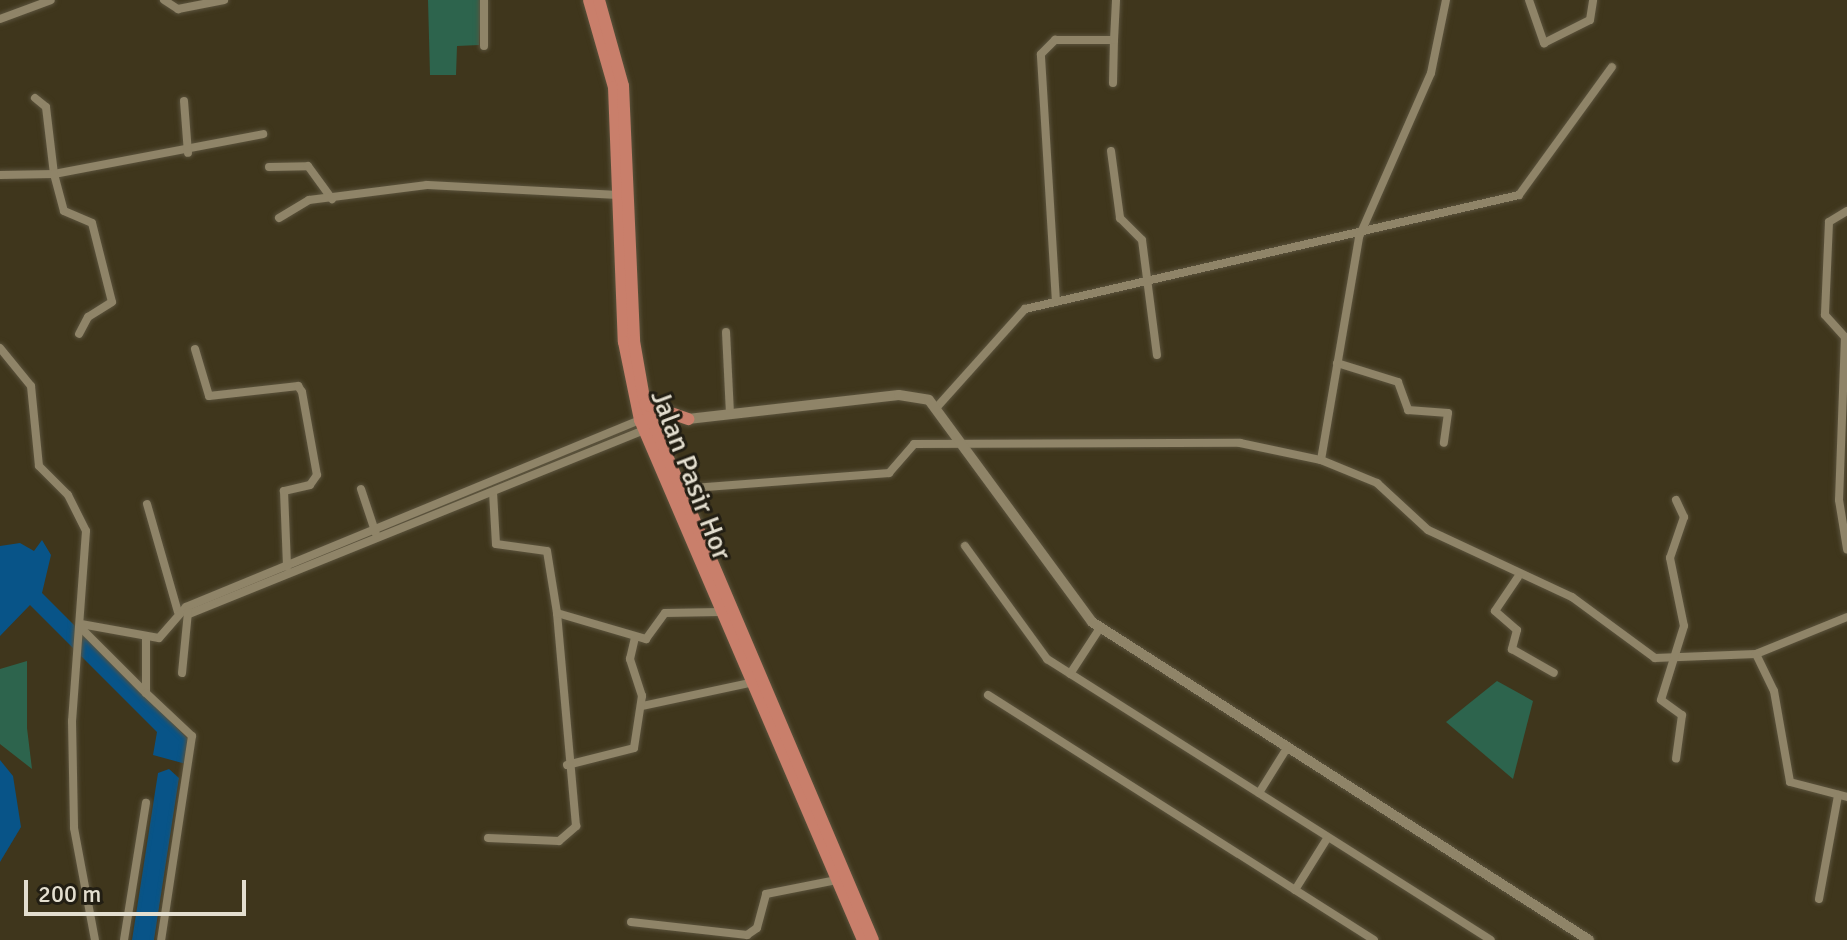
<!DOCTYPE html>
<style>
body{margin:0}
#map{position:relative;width:1847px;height:940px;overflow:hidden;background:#3f361c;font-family:Signika,sans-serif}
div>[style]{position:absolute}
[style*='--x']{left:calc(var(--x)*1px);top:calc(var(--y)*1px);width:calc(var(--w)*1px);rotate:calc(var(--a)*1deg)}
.green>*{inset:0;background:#2d644d}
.water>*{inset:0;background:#085488}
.roads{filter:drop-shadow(0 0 2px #5b533d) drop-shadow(0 0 2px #5b533d)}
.minor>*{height:8px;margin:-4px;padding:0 4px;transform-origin:4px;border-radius:4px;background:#8f8468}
.tertiary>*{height:10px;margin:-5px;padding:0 5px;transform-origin:5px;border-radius:5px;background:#8f8468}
.primary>*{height:12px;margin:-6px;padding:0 6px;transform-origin:6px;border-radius:6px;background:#c97f6b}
span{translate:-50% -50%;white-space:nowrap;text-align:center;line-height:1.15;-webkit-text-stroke:6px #221e13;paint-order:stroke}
.street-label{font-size:28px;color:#e3decf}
.scale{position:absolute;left:24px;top:880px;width:222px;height:36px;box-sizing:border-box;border:4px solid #e3decf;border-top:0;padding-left:10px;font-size:24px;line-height:28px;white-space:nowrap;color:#e3decf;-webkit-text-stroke:6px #221e13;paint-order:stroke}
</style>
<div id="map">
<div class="green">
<div style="clip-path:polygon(428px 0,481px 0,479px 45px,457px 46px,456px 75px,430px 75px)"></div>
<div style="clip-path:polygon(27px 661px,27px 728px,32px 769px,0 744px,0 669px)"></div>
<div style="clip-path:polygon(1497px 681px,1533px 701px,1513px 779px,1446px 722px)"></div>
</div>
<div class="water">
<div style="clip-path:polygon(42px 540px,51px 555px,42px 593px,189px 740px,186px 764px,153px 755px,157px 732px,30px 605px,0 636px,0 546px,20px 543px,34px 551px)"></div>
<div style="clip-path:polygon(0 760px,13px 776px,21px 827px,0 862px)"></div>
<div style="clip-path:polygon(169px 769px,179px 778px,154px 940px,132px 940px,158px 773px)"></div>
</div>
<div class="roads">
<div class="minor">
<div style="--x:164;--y:0;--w:17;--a:33"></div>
<div style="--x:178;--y:9;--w:47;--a:-11.1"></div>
<div style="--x:1529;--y:0;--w:46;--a:70.8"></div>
<div style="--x:1544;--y:43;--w:51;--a:-26.6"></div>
<div style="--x:1590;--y:20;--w:20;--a:-81"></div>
<div style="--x:0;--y:19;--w:54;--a:-20.4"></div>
<div style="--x:484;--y:46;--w:46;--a:-90"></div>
<div style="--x:1113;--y:83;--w:43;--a:-88.7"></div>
<div style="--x:35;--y:98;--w:14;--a:39"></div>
<div style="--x:46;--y:107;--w:67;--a:83.2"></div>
<div style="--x:54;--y:174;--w:213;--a:-10.8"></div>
<div style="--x:184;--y:101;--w:52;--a:85.6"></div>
<div style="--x:1111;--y:151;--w:68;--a:82.3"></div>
<div style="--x:1120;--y:218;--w:31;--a:45"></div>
<div style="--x:1142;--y:240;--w:116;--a:82.6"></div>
<div style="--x:269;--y:167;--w:39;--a:-1"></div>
<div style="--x:308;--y:166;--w:41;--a:54"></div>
<div style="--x:0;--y:175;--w:54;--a:-1.1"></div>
<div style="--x:54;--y:174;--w:38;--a:75"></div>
<div style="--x:64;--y:211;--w:30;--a:23"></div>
<div style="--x:92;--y:223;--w:81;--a:75.8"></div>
<div style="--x:112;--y:302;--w:28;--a:148"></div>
<div style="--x:88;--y:317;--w:19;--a:118"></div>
<div style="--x:1847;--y:211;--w:21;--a:149"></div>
<div style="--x:1829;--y:222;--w:93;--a:92.5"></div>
<div style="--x:1825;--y:315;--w:30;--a:48"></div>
<div style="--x:1845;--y:337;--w:163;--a:92.1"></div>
<div style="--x:1839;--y:500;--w:50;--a:80.7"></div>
<div style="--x:279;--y:218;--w:35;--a:-31"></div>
<div style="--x:309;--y:200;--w:119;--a:-7.2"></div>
<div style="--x:427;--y:185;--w:192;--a:3"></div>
<div style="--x:1056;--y:302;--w:248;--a:-93.5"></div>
<div style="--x:1041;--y:54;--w:20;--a:-45"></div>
<div style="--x:1055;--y:40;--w:59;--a:0"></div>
<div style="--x:1114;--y:40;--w:40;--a:-87.1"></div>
<div style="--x:726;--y:332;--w:83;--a:87.2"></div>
<div style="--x:0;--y:348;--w:49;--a:50.8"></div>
<div style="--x:31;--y:386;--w:80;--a:84.3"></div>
<div style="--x:39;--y:466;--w:41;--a:45"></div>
<div style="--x:68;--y:495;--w:40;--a:63.4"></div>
<div style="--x:86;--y:531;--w:191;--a:94.2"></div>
<div style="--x:72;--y:721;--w:107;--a:88.9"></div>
<div style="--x:74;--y:828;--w:114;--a:79.4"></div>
<div style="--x:195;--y:349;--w:49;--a:73.4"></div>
<div style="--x:209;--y:396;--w:90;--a:-6.4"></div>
<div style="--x:298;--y:386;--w:7;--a:56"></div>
<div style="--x:302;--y:392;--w:84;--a:79.8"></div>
<div style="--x:317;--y:475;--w:12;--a:125"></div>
<div style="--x:310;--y:485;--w:27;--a:167"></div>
<div style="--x:284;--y:491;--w:76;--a:87.7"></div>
<div style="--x:1337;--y:363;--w:64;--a:17.3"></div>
<div style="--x:1398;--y:382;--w:30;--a:70"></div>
<div style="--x:1408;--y:410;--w:40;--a:4.3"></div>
<div style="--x:1448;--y:413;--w:30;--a:98"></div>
<div style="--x:937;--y:407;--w:132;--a:-48.1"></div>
<div style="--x:1025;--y:309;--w:507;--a:-12.99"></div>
<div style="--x:1519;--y:195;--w:158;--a:-54"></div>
<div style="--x:1321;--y:460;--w:226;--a:-80.3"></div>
<div style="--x:1359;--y:237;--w:179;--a:-66.3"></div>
<div style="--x:1431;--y:73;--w:75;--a:-78.4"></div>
<div style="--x:361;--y:489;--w:47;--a:71.6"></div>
<div style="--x:680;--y:489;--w:210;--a:-4.4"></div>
<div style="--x:889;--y:473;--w:38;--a:-49"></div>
<div style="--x:914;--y:444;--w:326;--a:-0.2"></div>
<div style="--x:1240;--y:443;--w:83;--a:11.9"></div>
<div style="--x:1321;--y:460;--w:61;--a:22.3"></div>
<div style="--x:1377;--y:483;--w:69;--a:42.7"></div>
<div style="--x:1428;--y:530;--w:159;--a:25"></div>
<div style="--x:1572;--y:597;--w:103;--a:36.3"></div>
<div style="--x:1655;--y:658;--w:101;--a:-2.3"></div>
<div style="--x:1756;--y:654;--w:98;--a:-22.1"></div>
<div style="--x:493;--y:492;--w:52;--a:86.7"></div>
<div style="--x:496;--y:544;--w:51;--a:7.8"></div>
<div style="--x:547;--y:551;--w:63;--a:80.8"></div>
<div style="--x:1676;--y:500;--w:19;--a:65"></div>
<div style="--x:1684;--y:517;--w:43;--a:108.9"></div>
<div style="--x:1670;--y:558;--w:69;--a:78.4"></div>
<div style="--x:1684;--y:626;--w:77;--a:107.3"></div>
<div style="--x:1661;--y:700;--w:26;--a:36"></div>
<div style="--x:1682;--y:715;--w:44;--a:97.8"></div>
<div style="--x:147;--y:504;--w:112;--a:74"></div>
<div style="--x:965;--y:546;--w:140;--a:54"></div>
<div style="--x:1047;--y:659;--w:525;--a:32.33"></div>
<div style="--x:1518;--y:577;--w:41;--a:124.1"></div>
<div style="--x:1495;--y:611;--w:29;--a:41"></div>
<div style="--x:1517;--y:630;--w:20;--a:105"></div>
<div style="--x:1512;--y:649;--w:48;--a:29.7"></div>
<div style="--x:189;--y:614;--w:491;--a:-22"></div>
<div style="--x:81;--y:624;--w:79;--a:10.2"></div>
<div style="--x:159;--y:638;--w:41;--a:-48.9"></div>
<div style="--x:186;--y:607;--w:491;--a:-22.4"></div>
<div style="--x:81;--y:628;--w:92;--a:45"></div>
<div style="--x:146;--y:636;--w:57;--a:90"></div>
<div style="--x:146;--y:693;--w:63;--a:43.1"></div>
<div style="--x:192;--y:736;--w:206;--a:98.6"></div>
<div style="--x:1756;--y:654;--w:41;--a:64.1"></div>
<div style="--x:1774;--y:691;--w:92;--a:80"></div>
<div style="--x:1790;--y:782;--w:59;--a:14.7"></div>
<div style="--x:182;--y:673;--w:61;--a:-84.4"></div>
<div style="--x:1070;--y:674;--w:55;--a:-56.9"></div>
<div style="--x:988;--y:695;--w:457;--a:32.4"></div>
<div style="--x:642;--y:706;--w:109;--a:-12.1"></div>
<div style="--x:567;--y:765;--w:69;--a:-14.2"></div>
<div style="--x:634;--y:748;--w:53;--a:-81.3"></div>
<div style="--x:642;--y:696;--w:39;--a:-108"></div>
<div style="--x:630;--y:659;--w:22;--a:-77"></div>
<div style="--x:1259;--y:793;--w:53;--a:-58.1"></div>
<div style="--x:488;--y:838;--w:71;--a:2.4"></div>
<div style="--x:559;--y:841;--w:23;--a:-41"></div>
<div style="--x:576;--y:826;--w:214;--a:-95.1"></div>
<div style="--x:557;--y:613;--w:93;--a:16.3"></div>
<div style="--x:646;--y:639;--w:32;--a:-54"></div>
<div style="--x:665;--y:613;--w:55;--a:-1"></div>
<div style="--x:1295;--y:890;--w:62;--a:-58.1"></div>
<div style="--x:1819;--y:899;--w:106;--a:-79.6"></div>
<div style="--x:631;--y:922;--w:117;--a:6.4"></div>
<div style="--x:747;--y:935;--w:12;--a:-35"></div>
<div style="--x:757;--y:928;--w:35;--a:-75"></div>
<div style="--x:766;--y:894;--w:72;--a:-11.2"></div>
<div style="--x:124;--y:940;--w:139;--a:-80.9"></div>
</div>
<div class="tertiary">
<div style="--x:688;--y:419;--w:212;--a:-6.5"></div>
<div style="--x:899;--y:395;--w:30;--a:9"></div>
<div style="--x:929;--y:400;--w:275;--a:53.7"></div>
<div style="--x:1092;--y:622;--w:590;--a:32.61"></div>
</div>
<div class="primary">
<div style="--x:589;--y:0;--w:91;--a:74"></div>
<div style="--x:614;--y:87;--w:255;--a:87.8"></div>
<div style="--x:624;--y:342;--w:80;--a:78.4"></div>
<div style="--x:640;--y:420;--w:566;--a:66.79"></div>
<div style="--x:599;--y:0;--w:89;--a:74.4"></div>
<div style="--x:623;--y:86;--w:255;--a:87.5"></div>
<div style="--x:634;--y:341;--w:64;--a:80.1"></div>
<div style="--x:645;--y:404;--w:582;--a:66.96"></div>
<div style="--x:645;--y:404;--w:46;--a:19.2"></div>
</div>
</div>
<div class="street-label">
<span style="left:691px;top:475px;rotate:69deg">Jalan Pasir Hor</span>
</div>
<div class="scale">200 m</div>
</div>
